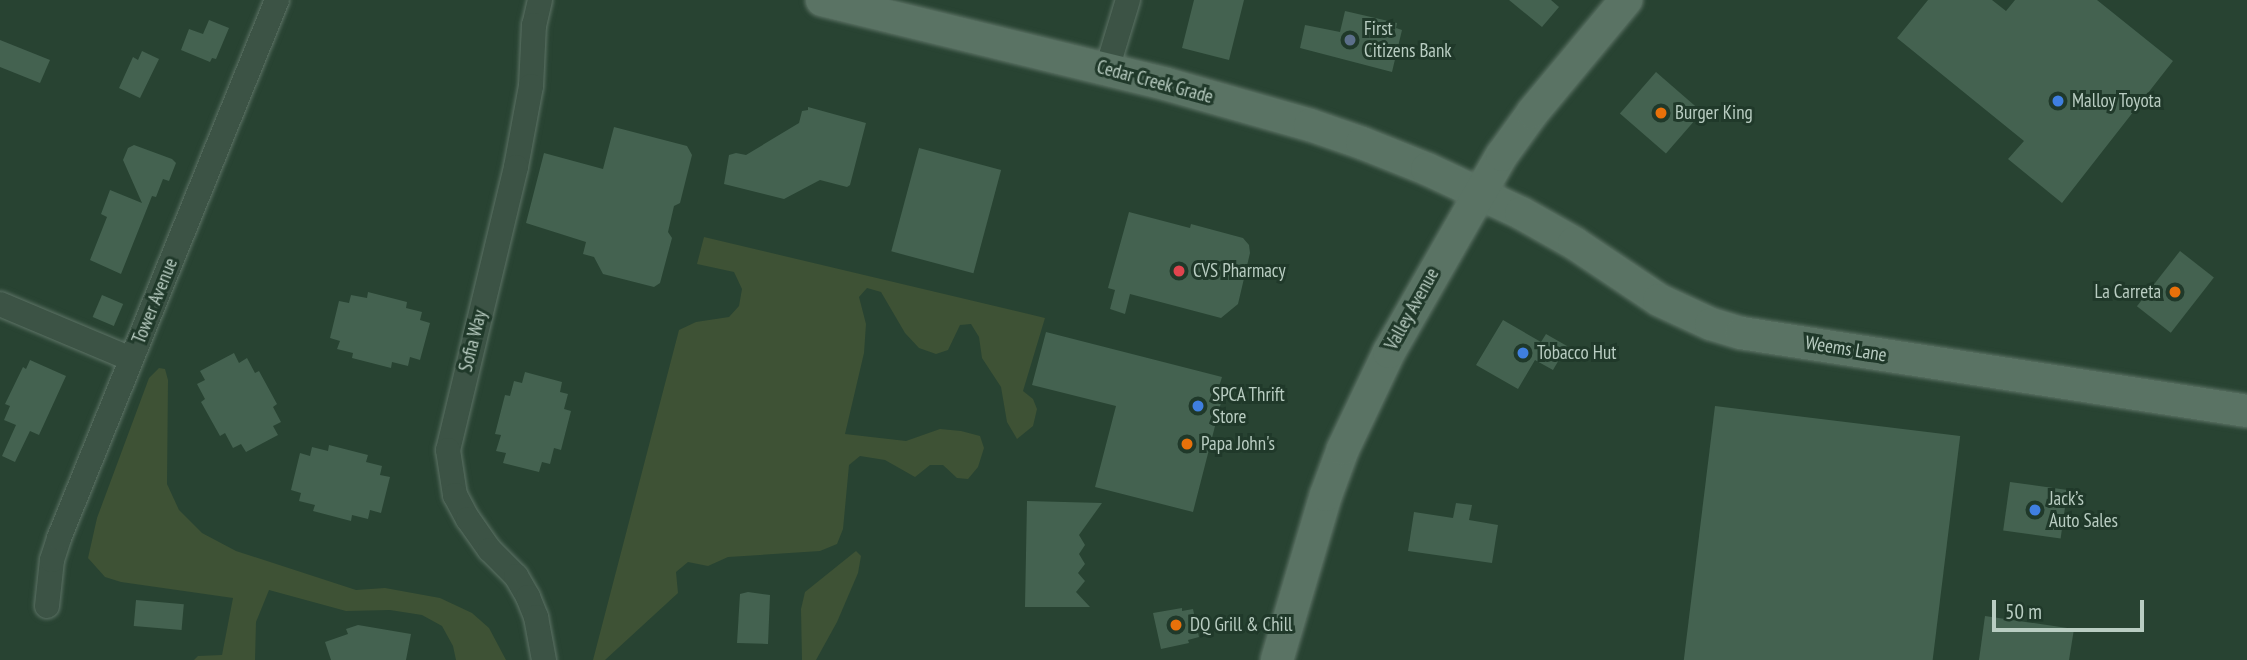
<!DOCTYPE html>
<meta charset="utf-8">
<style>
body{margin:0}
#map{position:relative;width:2247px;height:660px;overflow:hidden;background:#284332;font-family:"PT Sans Narrow",sans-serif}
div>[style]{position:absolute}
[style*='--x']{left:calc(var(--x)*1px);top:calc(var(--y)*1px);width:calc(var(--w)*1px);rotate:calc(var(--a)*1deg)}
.green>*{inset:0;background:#3e5235}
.building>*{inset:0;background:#446250;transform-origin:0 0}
.roads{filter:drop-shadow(0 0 2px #5d7366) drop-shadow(0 0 2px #5d7366)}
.minor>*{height:24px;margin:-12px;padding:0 12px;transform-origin:12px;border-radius:12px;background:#3c5345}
.major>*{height:32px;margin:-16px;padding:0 16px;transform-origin:16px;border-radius:16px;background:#5a7364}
.dots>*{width:19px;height:19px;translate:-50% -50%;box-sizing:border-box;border:4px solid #20392a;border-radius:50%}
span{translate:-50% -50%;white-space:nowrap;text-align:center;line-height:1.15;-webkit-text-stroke:6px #20392a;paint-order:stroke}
.poi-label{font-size:19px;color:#b9cdc2}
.left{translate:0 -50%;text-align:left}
.right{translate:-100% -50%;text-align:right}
.street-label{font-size:19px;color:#b9cdc2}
.scale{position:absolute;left:1992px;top:600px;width:152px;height:32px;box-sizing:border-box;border:4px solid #b9cdc2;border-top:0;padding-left:9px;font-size:21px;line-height:24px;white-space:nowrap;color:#b9cdc2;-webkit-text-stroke:5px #20392a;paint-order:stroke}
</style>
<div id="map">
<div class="green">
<div style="clip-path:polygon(704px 237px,1045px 318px,1023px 391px,1033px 399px,1037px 409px,1033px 426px,1017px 439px,1007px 422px,1001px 387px,982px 358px,979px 337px,971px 324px,960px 325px,948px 350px,936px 354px,919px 348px,905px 333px,881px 292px,867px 288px,859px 297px,866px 324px,864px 353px,845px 434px,906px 441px,940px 429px,961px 431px,980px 436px,984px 448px,978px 467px,968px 479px,957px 478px,943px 465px,930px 465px,915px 477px,885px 460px,860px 456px,849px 465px,843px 529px,837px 544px,820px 551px,728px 557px,708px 566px,688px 562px,676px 572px,678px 593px,605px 660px,593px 660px,679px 330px,696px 322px,729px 317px,739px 306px,742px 289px,734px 272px,697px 264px)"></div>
<div style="clip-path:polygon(159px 368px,165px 369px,168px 380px,167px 484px,179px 510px,202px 533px,236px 551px,356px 590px,385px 588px,440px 598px,472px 613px,489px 628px,506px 660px,456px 660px,453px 646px,442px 626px,422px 615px,390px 610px,346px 611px,269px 590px,256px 622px,255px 660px,194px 660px,198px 656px,222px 655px,233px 598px,121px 582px,105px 577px,88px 558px,97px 518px,149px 378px)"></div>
<div style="clip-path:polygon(856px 551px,861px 556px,858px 573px,837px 622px,816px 660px,802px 660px,801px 609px,805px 592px)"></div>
</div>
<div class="building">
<div style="clip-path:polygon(1194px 0,1244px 0,1229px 60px,1182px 48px)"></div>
<div style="clip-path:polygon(1509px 0,1551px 0,1559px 7px,1542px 27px)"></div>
<div style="clip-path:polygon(1928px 0,1992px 0,2006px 11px,2015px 0,2097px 0,2173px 61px,2062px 203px,2008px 159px,2024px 141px,1897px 38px)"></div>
<div style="clip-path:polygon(1345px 11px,1397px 23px,1396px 28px,1402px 30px,1392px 72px,1300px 48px,1305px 25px,1340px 32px)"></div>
<div style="clip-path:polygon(209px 20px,229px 28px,216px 59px,212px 58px,210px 62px,181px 50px,189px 29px,203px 34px)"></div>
<div style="clip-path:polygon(0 40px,50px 60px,40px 83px,0 67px)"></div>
<div style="clip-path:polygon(142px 51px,159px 59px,140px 98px,119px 88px,133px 57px,138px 60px)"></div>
<div style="left:1656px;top:72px;width:61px;height:55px;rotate:41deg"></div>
<div style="clip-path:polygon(808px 107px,866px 123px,850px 185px,847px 187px,820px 180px,784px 199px,724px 184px,729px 155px,736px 153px,746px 155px,799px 123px,802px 111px,808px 110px)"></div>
<div style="clip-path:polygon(614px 127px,687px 146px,692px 155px,680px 203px,674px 206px,668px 232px,672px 238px,660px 283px,654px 287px,603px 274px,594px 257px,583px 254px,586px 242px,526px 223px,544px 153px,603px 169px)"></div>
<div style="clip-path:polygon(134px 145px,172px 159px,176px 163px,169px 181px,163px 179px,156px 197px,152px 196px,121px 274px,90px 260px,107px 217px,101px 214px,110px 190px,142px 203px,123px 160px,128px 148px)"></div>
<div style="left:919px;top:148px;width:85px;height:107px;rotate:15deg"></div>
<div style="clip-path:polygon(1129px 212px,1190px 228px,1191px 224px,1243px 238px,1249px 245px,1250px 253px,1238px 304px,1221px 318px,1130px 294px,1125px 314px,1110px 309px,1115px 290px,1108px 288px)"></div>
<div style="left:2180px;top:251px;width:43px;height:70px;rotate:38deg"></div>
<div style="clip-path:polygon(368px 292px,407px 302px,406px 308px,422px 312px,420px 320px,430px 323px,420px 360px,410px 357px,408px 366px,392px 362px,391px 368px,352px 358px,353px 353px,337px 349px,340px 341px,330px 338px,339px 301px,349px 303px,351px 295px,367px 298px)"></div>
<div style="left:102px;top:295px;width:23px;height:24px;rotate:23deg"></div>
<div style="clip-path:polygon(1503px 320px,1541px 342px,1546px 334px,1567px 346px,1553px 370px,1535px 360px,1518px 389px,1476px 365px)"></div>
<div style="clip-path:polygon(1046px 332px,1222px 377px,1217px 393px,1223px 395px,1193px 512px,1095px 487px,1116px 406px,1032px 385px)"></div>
<div style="clip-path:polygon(234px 353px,239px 363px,247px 358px,255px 373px,259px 371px,277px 404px,273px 407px,281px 422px,273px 426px,278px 435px,246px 452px,241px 444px,233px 448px,225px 433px,220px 436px,201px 402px,205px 399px,197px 384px,205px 380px,200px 371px)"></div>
<div style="clip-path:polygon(30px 360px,66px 376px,39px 435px,30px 431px,15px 462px,2px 456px,16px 425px,4px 420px,10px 406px,5px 404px,23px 367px,26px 369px)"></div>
<div style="clip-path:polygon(525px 372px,562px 382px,560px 392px,568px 394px,564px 409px,571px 411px,561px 450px,554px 448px,550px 464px,542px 462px,539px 472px,503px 463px,506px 453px,496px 451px,501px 435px,495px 434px,505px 395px,510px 396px,514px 381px,522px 383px)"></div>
<div style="left:1715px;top:406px;width:247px;height:256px;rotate:7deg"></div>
<div style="clip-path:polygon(329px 445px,368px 455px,366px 462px,382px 466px,380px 475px,390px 477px,381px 513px,370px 510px,368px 519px,352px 515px,351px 521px,313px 511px,315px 505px,299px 501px,301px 493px,291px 490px,300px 453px,310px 456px,312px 447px,328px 451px)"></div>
<div style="left:2010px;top:482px;width:58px;height:49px;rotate:8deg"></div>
<div style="clip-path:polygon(1027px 501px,1102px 503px,1079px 535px,1085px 545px,1079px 554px,1085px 564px,1078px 573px,1085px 581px,1076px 592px,1090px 607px,1025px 607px)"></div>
<div style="clip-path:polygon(1456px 503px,1472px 505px,1469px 520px,1498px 525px,1492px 563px,1408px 551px,1414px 512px,1453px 518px)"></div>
<div style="clip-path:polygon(748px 592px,770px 595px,768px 644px,737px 643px,740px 594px)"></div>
<div style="left:136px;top:600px;width:48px;height:26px;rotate:5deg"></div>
<div style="clip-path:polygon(1182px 608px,1182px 611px,1193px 609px,1199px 637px,1188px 640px,1189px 643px,1161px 649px,1153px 613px)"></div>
<div style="clip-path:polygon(1985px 616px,2074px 629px,2069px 660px,1979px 660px)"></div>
<div style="clip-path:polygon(358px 625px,411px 634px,406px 660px,331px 660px,325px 642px,348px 634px,346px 629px)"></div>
</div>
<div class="roads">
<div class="minor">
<div style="--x:540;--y:0;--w:26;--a:103"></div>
<div style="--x:534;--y:25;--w:61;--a:92.8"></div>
<div style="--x:531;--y:86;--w:82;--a:100.5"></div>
<div style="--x:516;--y:167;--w:291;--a:103.5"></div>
<div style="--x:448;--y:450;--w:46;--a:81.2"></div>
<div style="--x:455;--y:495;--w:27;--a:62"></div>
<div style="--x:468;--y:519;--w:38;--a:55"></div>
<div style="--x:490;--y:550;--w:37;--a:45"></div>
<div style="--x:516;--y:576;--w:24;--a:60"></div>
<div style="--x:528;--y:597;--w:22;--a:68"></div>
<div style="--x:536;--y:617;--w:44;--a:79.5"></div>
<div style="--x:1107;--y:69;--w:72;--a:-73.1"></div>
<div style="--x:0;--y:304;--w:142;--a:22.8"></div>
<div style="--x:47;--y:606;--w:46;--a:-83.8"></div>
<div style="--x:52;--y:560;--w:23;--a:-72"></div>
<div style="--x:59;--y:538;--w:580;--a:-67.94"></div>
</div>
<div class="major">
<div style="--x:822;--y:0;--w:354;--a:13.7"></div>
<div style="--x:1166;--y:84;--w:150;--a:15.9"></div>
<div style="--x:1310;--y:125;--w:55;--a:19.1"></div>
<div style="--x:1362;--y:143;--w:70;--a:21.8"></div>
<div style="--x:1427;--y:169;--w:104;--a:25.1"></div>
<div style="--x:1521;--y:213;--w:61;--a:29.5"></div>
<div style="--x:1574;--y:243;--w:102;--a:33.8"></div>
<div style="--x:1659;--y:300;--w:57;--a:24.8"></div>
<div style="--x:1711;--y:324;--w:31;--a:17"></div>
<div style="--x:1741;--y:333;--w:512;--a:8.76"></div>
<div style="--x:1277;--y:660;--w:172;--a:-73.5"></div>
<div style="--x:1326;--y:495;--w:49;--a:-69.7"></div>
<div style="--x:1343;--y:449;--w:107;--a:-64.6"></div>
<div style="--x:1389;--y:352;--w:227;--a:-60.2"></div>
<div style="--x:1502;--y:155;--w:53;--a:-54.2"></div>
<div style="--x:1533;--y:112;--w:146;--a:-50.3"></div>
</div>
</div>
<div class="dots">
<div style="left:1350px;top:40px;background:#5c6f8a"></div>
<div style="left:2058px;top:101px;background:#3f7fe0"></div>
<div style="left:1661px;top:113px;background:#e8710a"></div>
<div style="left:1179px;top:271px;background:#e0444e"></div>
<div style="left:2175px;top:292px;background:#e8710a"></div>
<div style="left:1523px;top:353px;background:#3f7fe0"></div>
<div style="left:1198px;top:406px;background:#3f7fe0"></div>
<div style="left:1187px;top:444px;background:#e8710a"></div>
<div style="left:2035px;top:510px;background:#3f7fe0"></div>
<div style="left:1176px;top:625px;background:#e8710a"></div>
</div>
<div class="poi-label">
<span class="left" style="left:1364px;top:40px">First<br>Citizens Bank</span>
<span class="left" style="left:2072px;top:101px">Malloy Toyota</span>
<span class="left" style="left:1675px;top:113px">Burger King</span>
<span class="left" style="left:1193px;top:271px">CVS Pharmacy</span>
<span class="right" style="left:2161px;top:292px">La Carreta</span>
<span class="left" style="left:1537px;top:353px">Tobacco Hut</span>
<span class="left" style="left:1212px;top:406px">SPCA Thrift<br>Store</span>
<span class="left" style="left:1201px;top:444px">Papa John's</span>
<span class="left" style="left:2049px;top:510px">Jack’s<br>Auto Sales</span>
<span class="left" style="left:1190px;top:625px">DQ Grill &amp; Chill</span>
</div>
<div class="street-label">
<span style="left:1155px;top:82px;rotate:15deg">Cedar Creek Grade</span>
<span style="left:155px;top:301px;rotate:-68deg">Tower Avenue</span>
<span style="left:1412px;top:309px;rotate:-61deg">Valley Avenue</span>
<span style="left:473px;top:341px;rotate:-76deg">Sofia Way</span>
<span style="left:1846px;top:349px;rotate:9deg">Weems Lane</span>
</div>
<div class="scale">50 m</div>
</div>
